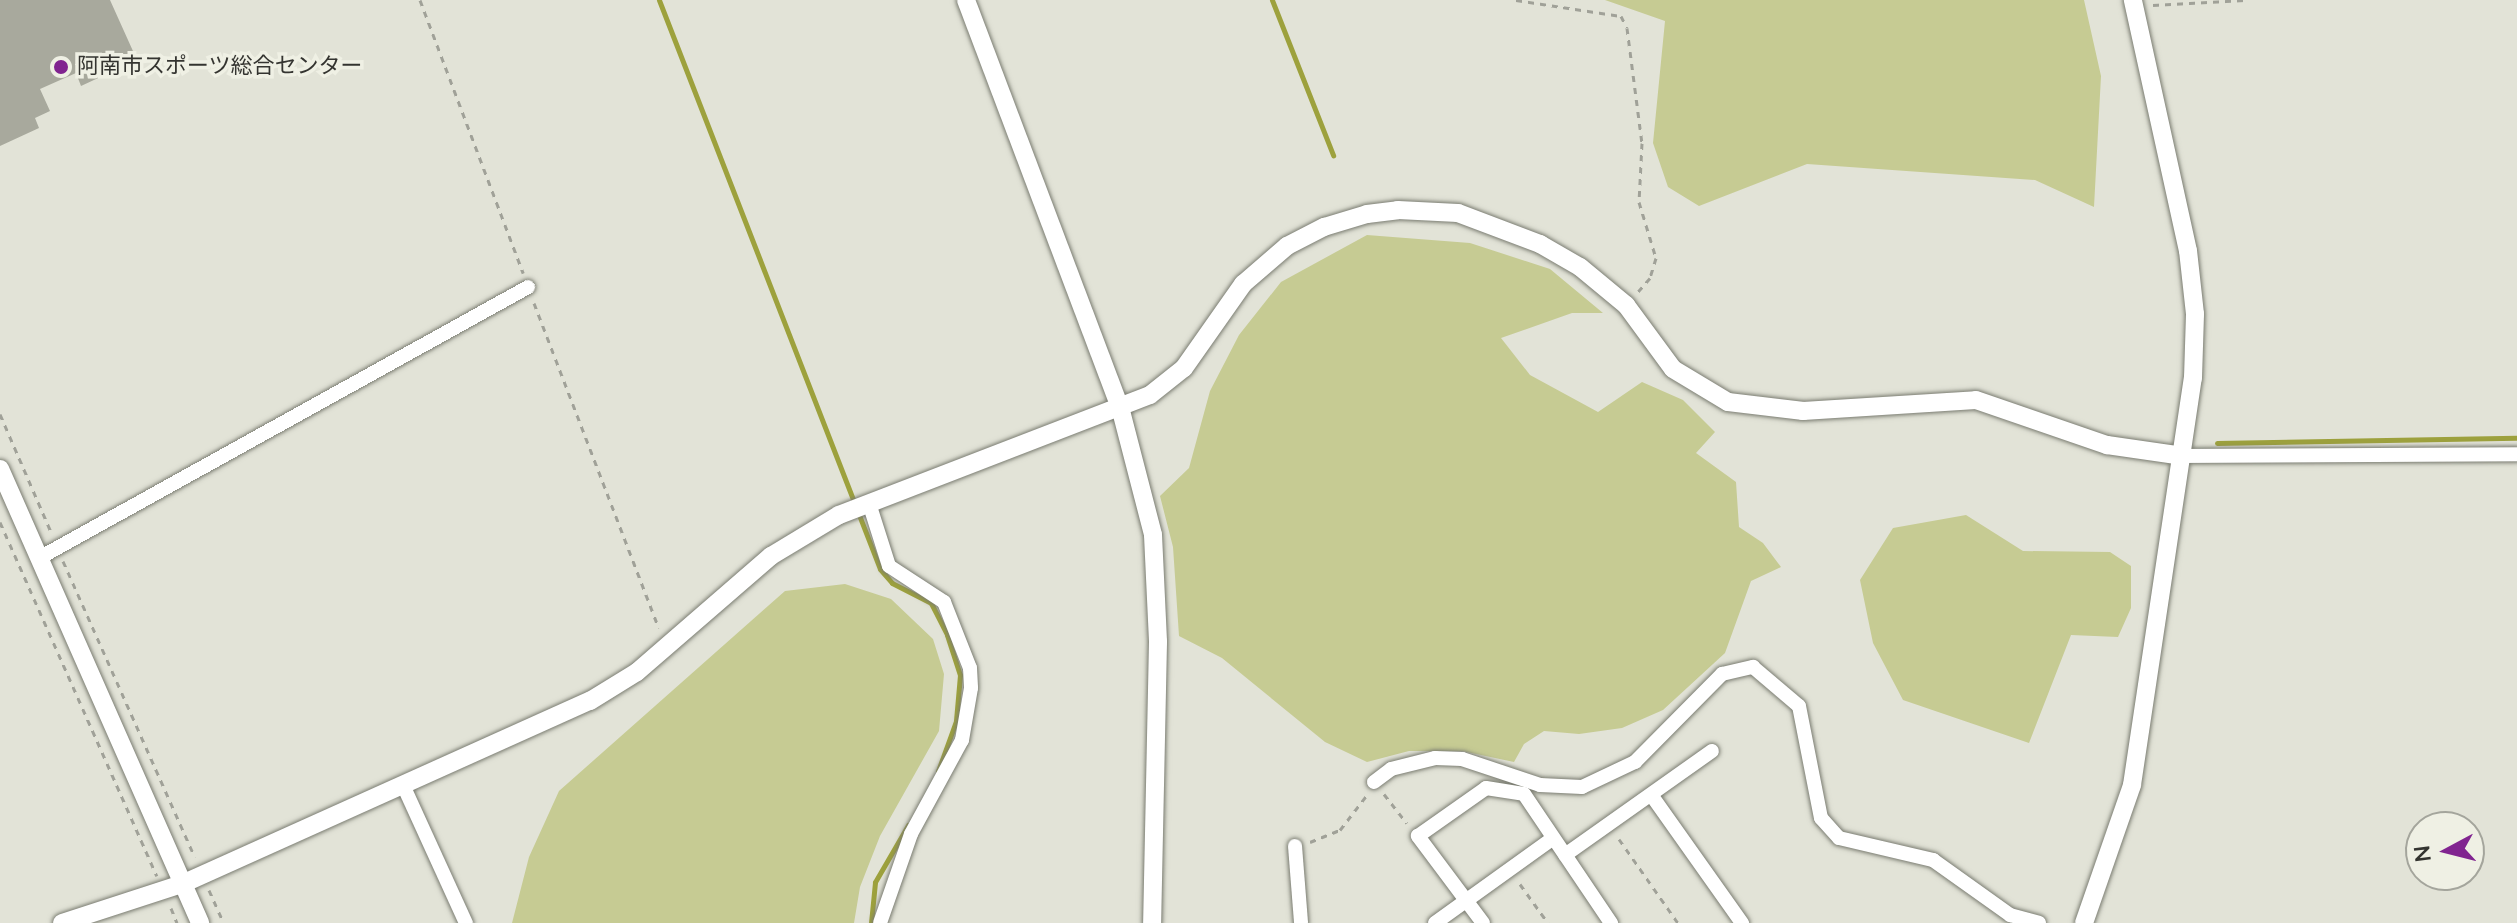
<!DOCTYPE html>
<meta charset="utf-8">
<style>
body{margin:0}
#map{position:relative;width:2517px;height:923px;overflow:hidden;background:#e2e3d7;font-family:"Nunito Sans","Noto Sans JP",sans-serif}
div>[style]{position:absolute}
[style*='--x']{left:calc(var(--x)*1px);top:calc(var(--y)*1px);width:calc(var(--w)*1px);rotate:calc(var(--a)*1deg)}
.green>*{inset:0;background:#c6cb93}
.stream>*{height:5px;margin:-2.5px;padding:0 2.5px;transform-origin:2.5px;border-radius:2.5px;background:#9da13d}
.building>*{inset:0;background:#a8a99d}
.path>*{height:3px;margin-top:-1.5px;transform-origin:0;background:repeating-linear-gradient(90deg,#a0a198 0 6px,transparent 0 12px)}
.roads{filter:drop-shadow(0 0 2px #7a7c71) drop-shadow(0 0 2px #7a7c71)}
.minor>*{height:14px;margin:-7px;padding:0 7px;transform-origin:7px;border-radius:7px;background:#fff}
.tertiary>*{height:18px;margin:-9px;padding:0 9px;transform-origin:9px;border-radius:9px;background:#fff}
.dots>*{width:22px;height:22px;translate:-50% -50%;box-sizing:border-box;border:4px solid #eff0e4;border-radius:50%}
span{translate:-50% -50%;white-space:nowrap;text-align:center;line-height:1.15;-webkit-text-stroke:7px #eff0e4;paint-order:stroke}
.poi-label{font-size:22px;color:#343430}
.left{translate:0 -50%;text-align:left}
.north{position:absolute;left:2405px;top:811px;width:80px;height:80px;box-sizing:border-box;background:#eff0e4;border:2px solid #a4a59c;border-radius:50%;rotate:263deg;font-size:22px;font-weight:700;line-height:32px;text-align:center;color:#343430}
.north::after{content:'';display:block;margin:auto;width:28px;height:36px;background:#812490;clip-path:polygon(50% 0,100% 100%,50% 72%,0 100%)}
</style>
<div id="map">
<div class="green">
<div style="clip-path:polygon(1605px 0,2084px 0,2101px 76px,2094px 207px,2035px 180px,1807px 164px,1699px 206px,1668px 187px,1653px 143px,1665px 21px)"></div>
<div style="clip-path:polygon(1367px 235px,1470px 243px,1550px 269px,1603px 313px,1572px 313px,1501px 338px,1530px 375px,1598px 412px,1642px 382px,1683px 400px,1715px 432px,1696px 453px,1736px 482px,1739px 527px,1763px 543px,1781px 567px,1751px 581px,1725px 653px,1663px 710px,1622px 728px,1579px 734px,1544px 731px,1524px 744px,1514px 762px,1462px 751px,1409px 751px,1367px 762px,1325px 742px,1222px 658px,1179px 636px,1173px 547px,1160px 496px,1189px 468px,1210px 391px,1239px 335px,1281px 282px)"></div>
<div style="clip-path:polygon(1966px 515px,2023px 551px,2110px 552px,2131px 566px,2131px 608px,2118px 637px,2071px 635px,2029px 743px,1903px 700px,1873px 643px,1860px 580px,1893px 528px)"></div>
<div style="clip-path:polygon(845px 584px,891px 599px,933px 639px,944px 674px,939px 731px,880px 836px,860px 887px,854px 923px,512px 923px,529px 857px,559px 791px,785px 591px)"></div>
</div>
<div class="stream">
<div style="--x:659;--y:0;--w:610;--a:68.77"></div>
<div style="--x:880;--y:569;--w:18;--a:49"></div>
<div style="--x:892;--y:583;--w:44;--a:27.1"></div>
<div style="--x:931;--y:603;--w:36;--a:63"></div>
<div style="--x:947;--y:635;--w:42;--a:72"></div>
<div style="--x:960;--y:675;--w:46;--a:95"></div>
<div style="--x:956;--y:721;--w:53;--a:109.8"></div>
<div style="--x:1272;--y:0;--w:167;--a:68.5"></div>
<div style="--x:2217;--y:443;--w:300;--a:-1"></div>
<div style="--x:871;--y:923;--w:41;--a:-84.4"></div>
<div style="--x:875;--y:882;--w:66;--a:-59.9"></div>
</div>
<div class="building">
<div style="clip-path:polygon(0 0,110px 0,137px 60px,81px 86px,76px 73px,40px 89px,50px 111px,35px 118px,39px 128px,0 146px)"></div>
</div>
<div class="path">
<div style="--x:420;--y:0;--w:292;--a:69.3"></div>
<div style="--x:1516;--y:0;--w:106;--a:8.7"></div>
<div style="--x:1621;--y:16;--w:13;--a:63"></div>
<div style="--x:1627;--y:28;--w:116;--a:82.6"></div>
<div style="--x:1642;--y:143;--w:59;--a:92.9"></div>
<div style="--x:1639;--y:202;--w:59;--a:73.1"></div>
<div style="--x:1656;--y:258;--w:21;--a:107"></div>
<div style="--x:1650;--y:278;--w:20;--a:131"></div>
<div style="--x:2153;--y:5;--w:92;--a:-3.1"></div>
<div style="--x:534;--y:303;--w:348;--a:69"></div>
<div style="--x:0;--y:414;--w:129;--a:66.6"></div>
<div style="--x:0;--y:522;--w:387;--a:66.1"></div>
<div style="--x:63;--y:561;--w:324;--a:66"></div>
<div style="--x:1384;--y:794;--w:37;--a:52"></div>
<div style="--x:1619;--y:839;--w:103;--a:54.9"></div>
<div style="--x:1310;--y:842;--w:32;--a:-22"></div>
<div style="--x:1340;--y:830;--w:44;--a:-52.4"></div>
<div style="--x:1520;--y:884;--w:48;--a:54.3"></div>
<div style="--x:209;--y:890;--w:36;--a:66"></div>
<div style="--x:171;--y:908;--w:16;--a:68"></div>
</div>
<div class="roads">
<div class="minor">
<div style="--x:2183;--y:456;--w:334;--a:-0.3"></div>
<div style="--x:869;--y:503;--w:66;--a:72.4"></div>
<div style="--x:889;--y:566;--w:66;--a:33.2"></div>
<div style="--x:944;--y:602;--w:71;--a:68.5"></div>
<div style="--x:970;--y:668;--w:20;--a:87"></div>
<div style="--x:971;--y:688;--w:53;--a:99.8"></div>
<div style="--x:962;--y:740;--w:107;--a:118.5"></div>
<div style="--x:911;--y:834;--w:94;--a:109.2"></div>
<div style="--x:39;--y:558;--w:559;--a:-28.99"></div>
<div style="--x:1374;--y:782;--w:21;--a:-37"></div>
<div style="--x:1391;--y:769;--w:45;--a:-14"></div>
<div style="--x:1435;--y:758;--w:27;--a:2"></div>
<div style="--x:1462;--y:759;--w:82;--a:18.4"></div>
<div style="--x:1540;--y:785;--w:42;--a:2.7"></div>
<div style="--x:1582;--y:787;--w:59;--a:-25.3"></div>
<div style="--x:1635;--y:762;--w:124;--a:-45.3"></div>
<div style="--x:1722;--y:674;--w:32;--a:-13"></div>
<div style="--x:1753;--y:667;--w:60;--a:40.3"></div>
<div style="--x:1799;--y:706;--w:114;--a:78.9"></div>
<div style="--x:1821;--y:818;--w:27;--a:48"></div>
<div style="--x:1839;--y:838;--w:97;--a:13.2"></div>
<div style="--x:1933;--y:860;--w:95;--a:35.5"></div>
<div style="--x:2010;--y:915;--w:30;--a:15"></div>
<div style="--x:403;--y:785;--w:152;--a:65.5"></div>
<div style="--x:1652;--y:796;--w:156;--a:54.7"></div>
<div style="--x:1295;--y:846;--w:77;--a:85.5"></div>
<div style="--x:1565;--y:855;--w:180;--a:-35.3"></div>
<div style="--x:1435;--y:923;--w:144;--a:-35.7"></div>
<div style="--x:1483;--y:923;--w:109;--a:-126.8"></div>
<div style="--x:1418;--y:836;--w:83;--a:-35.2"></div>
<div style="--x:1486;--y:788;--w:38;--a:9"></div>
<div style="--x:1524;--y:794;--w:156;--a:56"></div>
</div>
<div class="tertiary">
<div style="--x:966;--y:0;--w:435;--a:69.3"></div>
<div style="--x:1120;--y:407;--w:132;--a:75.5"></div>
<div style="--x:1153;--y:535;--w:107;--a:87.3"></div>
<div style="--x:1158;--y:642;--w:281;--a:91.2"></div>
<div style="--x:0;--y:469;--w:496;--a:66.2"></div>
<div style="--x:62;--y:923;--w:126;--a:-18"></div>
<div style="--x:182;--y:884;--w:447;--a:-24.2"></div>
<div style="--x:590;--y:701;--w:55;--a:-31.7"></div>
<div style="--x:637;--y:672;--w:177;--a:-40.9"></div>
<div style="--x:771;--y:556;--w:79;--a:-31.1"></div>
<div style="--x:839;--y:515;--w:333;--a:-21.1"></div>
<div style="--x:1150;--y:395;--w:43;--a:-38.5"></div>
<div style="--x:1184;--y:368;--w:103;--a:-54.9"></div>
<div style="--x:1243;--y:284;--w:58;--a:-40.8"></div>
<div style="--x:1287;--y:246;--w:42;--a:-27.2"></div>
<div style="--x:1324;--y:227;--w:45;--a:-16.8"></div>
<div style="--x:1367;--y:214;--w:31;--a:-7"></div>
<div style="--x:1398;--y:210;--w:60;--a:2.9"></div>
<div style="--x:1458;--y:213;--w:88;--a:20.7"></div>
<div style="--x:1540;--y:244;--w:46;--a:29.9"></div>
<div style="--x:1580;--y:267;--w:60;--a:39.6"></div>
<div style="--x:1626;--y:305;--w:79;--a:53.7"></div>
<div style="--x:1673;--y:369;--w:64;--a:31"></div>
<div style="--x:1728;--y:402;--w:76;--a:6.8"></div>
<div style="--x:1803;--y:411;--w:173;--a:-3.6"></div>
<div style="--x:1976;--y:400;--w:139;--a:19"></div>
<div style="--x:2107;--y:445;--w:77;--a:8.2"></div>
<div style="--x:2084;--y:923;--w:146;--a:-70.8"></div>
<div style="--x:2132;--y:785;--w:412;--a:-81.5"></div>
<div style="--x:2193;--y:378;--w:64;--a:-88.2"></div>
<div style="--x:2195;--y:314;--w:63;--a:-96.3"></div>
<div style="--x:2188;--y:251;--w:257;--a:-102.4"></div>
</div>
</div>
<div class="dots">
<div style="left:61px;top:67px;background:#812490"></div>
</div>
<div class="poi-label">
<span class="left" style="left:77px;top:67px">阿南市スポーツ総合センター</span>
</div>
<div class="north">N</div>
</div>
